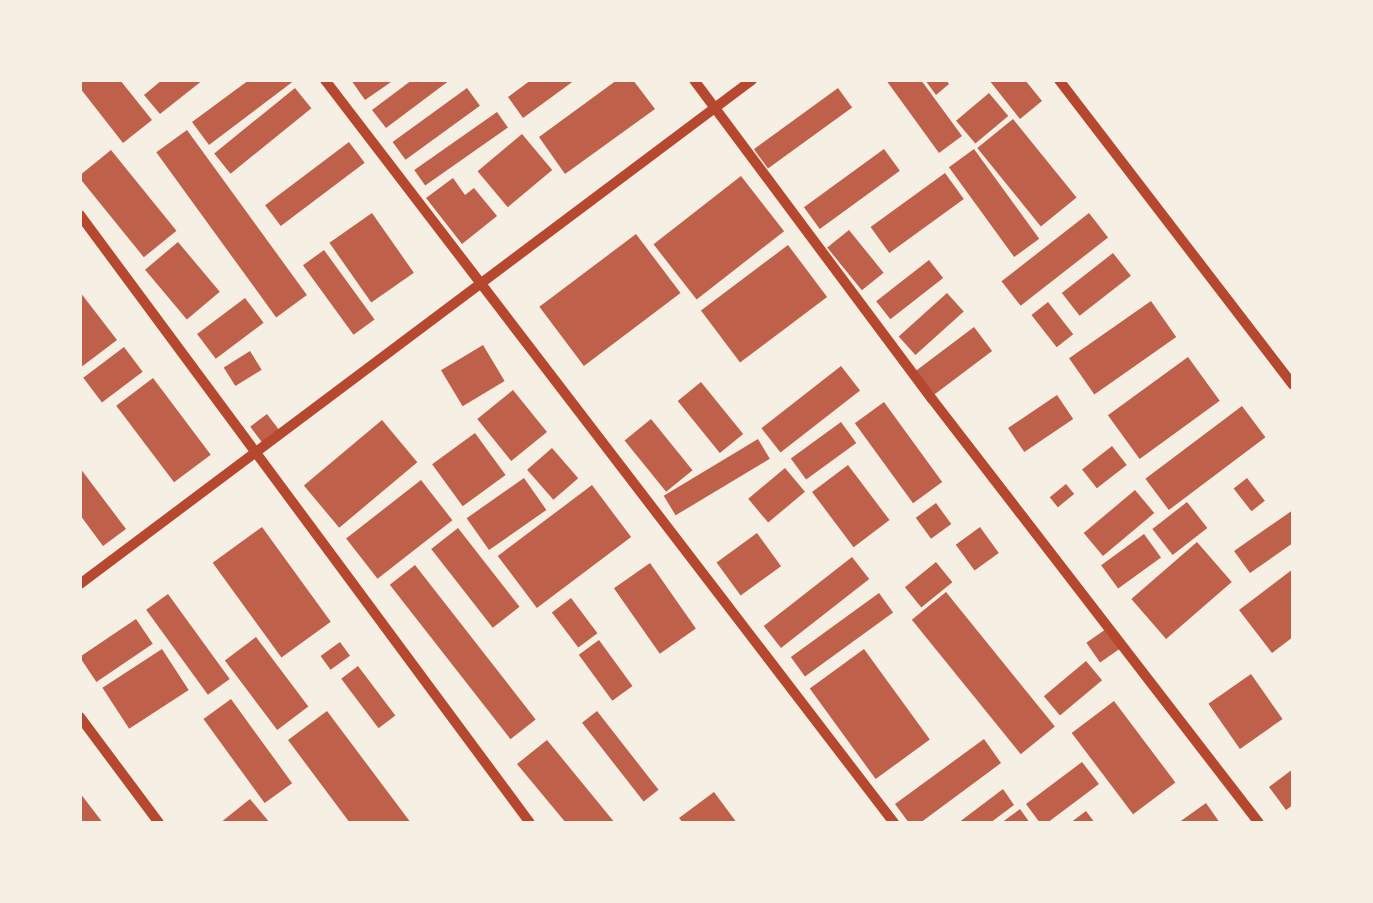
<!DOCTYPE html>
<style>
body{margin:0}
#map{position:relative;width:1373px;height:903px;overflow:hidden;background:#f6efe4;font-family:"Alegreya Sans",sans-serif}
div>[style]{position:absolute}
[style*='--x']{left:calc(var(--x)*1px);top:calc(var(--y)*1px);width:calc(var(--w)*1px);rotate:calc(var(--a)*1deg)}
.building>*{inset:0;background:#bf614a;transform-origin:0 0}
.minor>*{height:10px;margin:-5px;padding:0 5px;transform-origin:5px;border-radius:5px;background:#b5482f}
span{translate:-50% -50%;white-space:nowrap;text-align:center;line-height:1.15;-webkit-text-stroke:8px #f6efe4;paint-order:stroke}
.frame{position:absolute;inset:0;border:82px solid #f6efe4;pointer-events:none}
</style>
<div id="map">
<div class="building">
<div style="clip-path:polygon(80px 80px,120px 80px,152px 120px,123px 143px,80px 88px)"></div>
<div style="clip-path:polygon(162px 80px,203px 80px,160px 114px,144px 95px)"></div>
<div style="clip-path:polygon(249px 80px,295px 80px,209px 145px,192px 122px)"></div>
<div style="clip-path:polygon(351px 80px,394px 80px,365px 100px)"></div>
<div style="clip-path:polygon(412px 80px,450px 80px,386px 128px,372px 110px)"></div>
<div style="clip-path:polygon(531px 80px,575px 80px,523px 118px,508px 97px)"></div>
<div style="clip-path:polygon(617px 80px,633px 80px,655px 109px,565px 174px,539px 137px)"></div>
<div style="clip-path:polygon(886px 80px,921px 80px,962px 136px,939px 153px)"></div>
<div style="clip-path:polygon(925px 80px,946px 80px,949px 84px,936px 95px)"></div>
<div style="clip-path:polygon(989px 80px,1025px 80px,1042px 101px,1020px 119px)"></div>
<div style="left:295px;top:88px;width:26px;height:104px;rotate:51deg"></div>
<div style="left:467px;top:88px;width:22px;height:92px;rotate:54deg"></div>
<div style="left:838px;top:88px;width:24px;height:104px;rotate:54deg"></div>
<div style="left:989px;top:93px;width:30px;height:43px;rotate:50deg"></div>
<div style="left:497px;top:112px;width:19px;height:101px;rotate:55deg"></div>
<div style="left:1013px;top:119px;width:101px;height:46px;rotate:51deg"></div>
<div style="left:187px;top:130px;width:204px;height:38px;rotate:54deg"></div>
<div style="left:522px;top:134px;width:47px;height:58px;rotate:50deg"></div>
<div style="left:349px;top:142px;width:26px;height:105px;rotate:53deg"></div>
<div style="left:884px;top:149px;width:27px;height:99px;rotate:54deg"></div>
<div style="left:974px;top:149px;width:111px;height:31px;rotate:54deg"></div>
<div style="left:111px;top:150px;width:104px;height:42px;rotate:51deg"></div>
<div style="left:945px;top:173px;width:32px;height:92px;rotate:54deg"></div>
<div style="left:741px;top:176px;width:70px;height:111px;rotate:52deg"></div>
<div style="clip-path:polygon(453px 178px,465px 195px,474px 188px,497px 216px,462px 244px,426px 198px)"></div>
<div style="left:372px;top:213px;width:73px;height:52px;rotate:55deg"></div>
<div style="left:1089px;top:213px;width:31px;height:111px;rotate:52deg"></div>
<div style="left:849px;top:230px;width:55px;height:28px;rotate:51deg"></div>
<div style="left:636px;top:234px;width:74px;height:121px;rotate:53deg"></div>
<div style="left:178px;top:242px;width:65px;height:43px;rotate:50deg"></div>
<div style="left:788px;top:245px;width:65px;height:109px;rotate:53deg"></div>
<div style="left:324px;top:250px;width:86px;height:26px;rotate:54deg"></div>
<div style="left:1113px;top:253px;width:29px;height:65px;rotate:52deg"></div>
<div style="left:929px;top:260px;width:23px;height:67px;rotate:52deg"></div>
<div style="clip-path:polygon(80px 292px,117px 340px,80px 368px)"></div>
<div style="left:947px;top:293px;width:25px;height:65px;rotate:48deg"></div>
<div style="left:245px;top:298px;width:31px;height:60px;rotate:53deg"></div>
<div style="left:1151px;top:301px;width:44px;height:100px;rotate:55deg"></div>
<div style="left:1048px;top:302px;width:41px;height:21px;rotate:52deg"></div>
<div style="left:974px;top:327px;width:30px;height:73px;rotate:53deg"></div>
<div style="left:483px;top:345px;width:42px;height:49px;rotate:59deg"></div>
<div style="left:124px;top:347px;width:31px;height:51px;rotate:53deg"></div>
<div style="left:250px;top:351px;width:22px;height:31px;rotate:58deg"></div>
<div style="left:1188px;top:357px;width:54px;height:99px;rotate:54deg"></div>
<div style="left:841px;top:366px;width:31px;height:101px;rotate:52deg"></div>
<div style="left:153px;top:378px;width:96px;height:46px;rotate:53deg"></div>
<div style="left:701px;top:382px;width:67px;height:30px;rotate:51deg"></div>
<div style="left:513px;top:390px;width:54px;height:46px;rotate:51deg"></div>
<div style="left:1057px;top:395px;width:29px;height:59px;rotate:56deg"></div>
<div style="left:884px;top:402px;width:99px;height:36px;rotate:54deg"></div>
<div style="left:1242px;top:406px;width:39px;height:121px;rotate:53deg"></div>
<div style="left:267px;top:414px;width:21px;height:21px;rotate:53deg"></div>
<div style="left:651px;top:419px;width:66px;height:34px;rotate:51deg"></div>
<div style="left:382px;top:420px;width:55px;height:102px;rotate:50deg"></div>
<div style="left:841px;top:422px;width:26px;height:62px;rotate:54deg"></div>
<div style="left:475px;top:433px;width:52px;height:53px;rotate:54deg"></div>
<div style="left:758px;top:439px;width:23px;height:110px;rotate:59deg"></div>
<div style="left:1112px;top:446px;width:24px;height:38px;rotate:52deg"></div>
<div style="left:552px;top:448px;width:40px;height:33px;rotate:49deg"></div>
<div style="left:848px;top:465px;width:69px;height:45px;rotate:53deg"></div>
<div style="clip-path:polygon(80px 468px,126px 529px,103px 546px,80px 515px)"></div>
<div style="left:785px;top:468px;width:31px;height:48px;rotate:50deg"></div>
<div style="left:524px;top:478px;width:39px;height:70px;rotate:55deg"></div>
<div style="left:1247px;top:478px;width:29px;height:17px;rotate:52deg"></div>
<div style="left:421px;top:480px;width:51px;height:95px;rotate:52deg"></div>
<div style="left:1066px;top:484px;width:13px;height:21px;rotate:51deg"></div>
<div style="left:592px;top:485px;width:65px;height:118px;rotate:53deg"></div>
<div style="left:1135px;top:490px;width:30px;height:67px;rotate:50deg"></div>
<div style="left:1187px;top:502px;width:33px;height:44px;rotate:52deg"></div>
<div style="left:936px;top:503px;width:26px;height:25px;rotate:54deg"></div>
<div style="clip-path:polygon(1293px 510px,1293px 543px,1250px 573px,1234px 551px)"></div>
<div style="left:262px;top:527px;width:117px;height:61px;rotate:54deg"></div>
<div style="left:980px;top:527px;width:32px;height:30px;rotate:54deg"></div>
<div style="left:458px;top:528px;width:100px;height:34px;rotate:52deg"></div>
<div style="left:757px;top:533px;width:41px;height:50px;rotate:54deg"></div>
<div style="left:1144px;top:534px;width:29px;height:53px;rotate:54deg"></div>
<div style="left:1197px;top:542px;width:53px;height:87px;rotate:49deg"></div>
<div style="left:852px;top:557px;width:28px;height:112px;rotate:52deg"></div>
<div style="left:936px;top:562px;width:26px;height:40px;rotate:51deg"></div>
<div style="left:650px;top:563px;width:80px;height:44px;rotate:55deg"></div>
<div style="left:415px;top:565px;width:196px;height:32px;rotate:52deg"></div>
<div style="clip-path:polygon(1293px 569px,1293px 637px,1272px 653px,1239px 610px)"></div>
<div style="left:946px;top:592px;width:173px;height:44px;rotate:51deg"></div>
<div style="left:879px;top:593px;width:24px;height:109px;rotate:54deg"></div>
<div style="left:168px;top:594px;width:105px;height:27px;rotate:54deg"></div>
<div style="left:571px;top:598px;width:44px;height:24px;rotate:53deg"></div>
<div style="left:136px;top:619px;width:30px;height:68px;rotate:56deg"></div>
<div style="left:1106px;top:629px;width:24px;height:24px;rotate:55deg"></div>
<div style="left:256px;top:637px;width:87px;height:39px;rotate:53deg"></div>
<div style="left:599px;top:640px;width:57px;height:25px;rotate:54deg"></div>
<div style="left:340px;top:642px;width:17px;height:24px;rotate:54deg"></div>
<div style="left:162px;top:649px;width:49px;height:71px;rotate:57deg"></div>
<div style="left:864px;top:649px;width:112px;height:67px;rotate:54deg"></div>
<div style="left:1086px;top:661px;width:25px;height:55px;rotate:50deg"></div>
<div style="left:358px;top:666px;width:62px;height:21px;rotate:53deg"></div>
<div style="left:1251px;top:674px;width:55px;height:52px;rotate:55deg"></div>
<div style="left:231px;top:699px;width:104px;height:34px;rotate:54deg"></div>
<div style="left:1114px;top:701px;width:102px;height:53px;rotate:53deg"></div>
<div style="clip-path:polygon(327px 711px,411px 823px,350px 823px,288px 740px)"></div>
<div style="left:597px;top:711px;width:100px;height:19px;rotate:52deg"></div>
<div style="clip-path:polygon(984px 739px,1001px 763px,920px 823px,909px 823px,895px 804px)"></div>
<div style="clip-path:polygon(547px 740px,615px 823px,566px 823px,517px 764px)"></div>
<div style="clip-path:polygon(1082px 762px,1099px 784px,1047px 823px,1040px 823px,1026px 804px)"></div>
<div style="clip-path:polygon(1293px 769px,1293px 805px,1286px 810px,1269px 787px)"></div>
<div style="clip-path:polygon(1003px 789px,1014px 805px,990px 823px,958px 823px)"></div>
<div style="clip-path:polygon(714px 792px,737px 823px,683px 823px,679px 818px)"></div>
<div style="clip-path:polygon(80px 793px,103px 823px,80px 823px)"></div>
<div style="clip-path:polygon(250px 799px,270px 823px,220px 823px)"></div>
<div style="clip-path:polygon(1206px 803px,1220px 823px,1178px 823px)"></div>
<div style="clip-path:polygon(1020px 809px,1030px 823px,1001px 823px)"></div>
<div style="clip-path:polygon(1086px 811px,1095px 823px,1070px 823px)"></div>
</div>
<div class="minor">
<div style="--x:325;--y:80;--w:936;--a:52.55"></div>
<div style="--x:694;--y:80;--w:398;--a:53.3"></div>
<div style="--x:932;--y:399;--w:535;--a:52.36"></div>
<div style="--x:1059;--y:80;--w:384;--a:52.5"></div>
<div style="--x:80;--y:215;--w:756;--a:53.49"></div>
<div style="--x:80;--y:584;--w:840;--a:-36.87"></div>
<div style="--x:80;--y:717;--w:132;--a:53.3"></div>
</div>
<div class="frame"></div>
</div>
